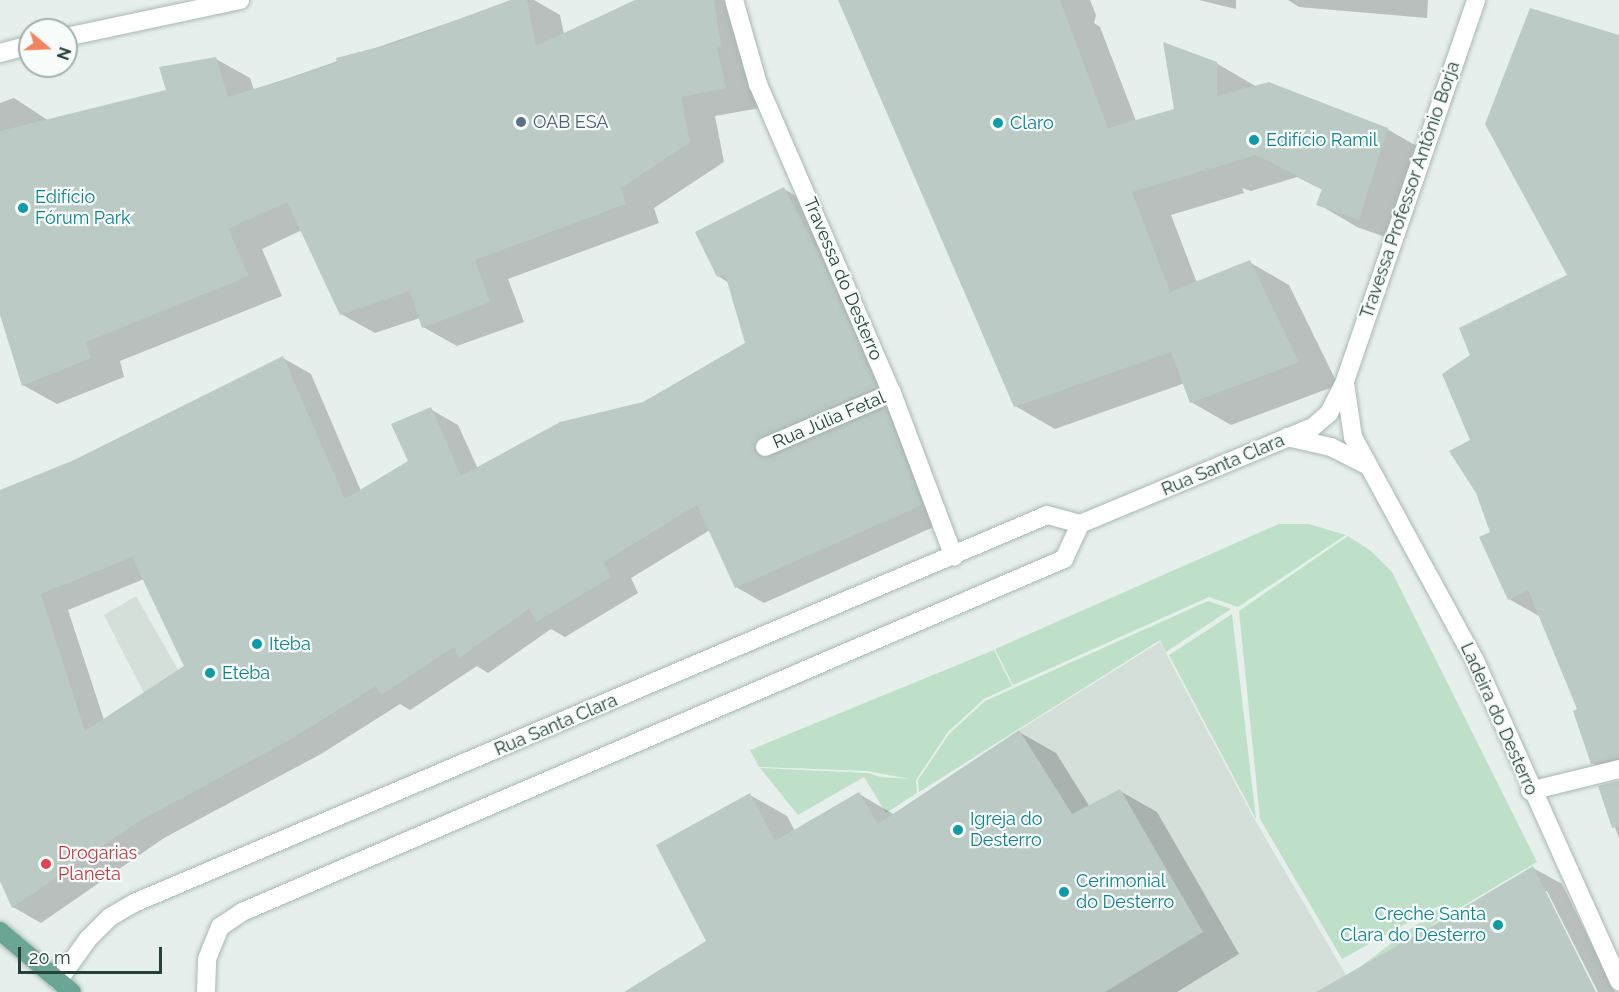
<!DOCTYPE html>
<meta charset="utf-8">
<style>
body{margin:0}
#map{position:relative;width:1619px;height:992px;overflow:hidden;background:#e6efeb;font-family:Raleway,sans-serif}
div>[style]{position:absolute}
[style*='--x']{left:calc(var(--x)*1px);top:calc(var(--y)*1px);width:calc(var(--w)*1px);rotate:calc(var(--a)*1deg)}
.built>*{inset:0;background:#d4dfda}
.green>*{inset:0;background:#bfe0c8;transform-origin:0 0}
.shadow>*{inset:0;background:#0003}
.building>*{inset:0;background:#bbcac4}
.roads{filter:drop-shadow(0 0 2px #a8b8b2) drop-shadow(0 0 2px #a8b8b2)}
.minor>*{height:18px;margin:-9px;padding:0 9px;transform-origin:9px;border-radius:9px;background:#fff}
.major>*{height:18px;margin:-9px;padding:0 9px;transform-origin:9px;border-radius:9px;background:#6aa596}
.dots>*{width:16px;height:16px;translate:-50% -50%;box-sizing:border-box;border:3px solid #f7fbf9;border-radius:50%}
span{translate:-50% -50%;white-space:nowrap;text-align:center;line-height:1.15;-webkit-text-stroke:4.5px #f7fbf9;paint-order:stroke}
.service-label{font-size:18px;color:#4e5e75}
.left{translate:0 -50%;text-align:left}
.culture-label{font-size:18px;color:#0d838f}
.right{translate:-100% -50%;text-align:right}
.street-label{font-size:18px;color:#24423a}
.health-label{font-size:18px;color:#be3a42}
.north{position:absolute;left:18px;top:18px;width:60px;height:60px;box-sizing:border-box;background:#f7fbf9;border:2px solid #a3b1ad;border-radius:50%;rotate:109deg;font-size:16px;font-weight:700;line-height:24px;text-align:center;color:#24423a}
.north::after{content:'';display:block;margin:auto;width:21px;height:27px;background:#f4845f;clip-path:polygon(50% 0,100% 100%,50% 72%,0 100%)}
.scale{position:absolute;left:18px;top:947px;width:144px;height:27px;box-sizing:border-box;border:3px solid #24423a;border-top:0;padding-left:8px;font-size:18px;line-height:21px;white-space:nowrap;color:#24423a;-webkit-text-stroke:4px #f7fbf9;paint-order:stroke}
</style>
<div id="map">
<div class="built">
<div style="clip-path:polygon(136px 596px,226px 754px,187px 777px,104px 615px)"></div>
<div style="clip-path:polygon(1160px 642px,1252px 815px,1356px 992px,1105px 992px,1202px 932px,1072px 814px,1019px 730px)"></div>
</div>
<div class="green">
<div style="clip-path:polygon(1279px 524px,1309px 524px,1346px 535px,1238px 607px,1209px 597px,1013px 685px,995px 649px)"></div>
<div style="clip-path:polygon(1348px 536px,1371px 551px,1392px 572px,1537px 862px,1446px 916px,1438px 906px,1342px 959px,1260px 819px,1239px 611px)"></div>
<div style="clip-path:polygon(1208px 601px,1231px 609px,1166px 652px,1160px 640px,919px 792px,918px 780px,949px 734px,985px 701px)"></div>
<div style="clip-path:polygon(1232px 614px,1256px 819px,1169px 655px)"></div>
<div style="clip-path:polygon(994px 650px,1012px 686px,984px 699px,948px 732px,916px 780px,917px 793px,886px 813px,864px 777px,798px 815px,760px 768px,867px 773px,881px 777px,910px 779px,867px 771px,759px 767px,750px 750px)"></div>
<div style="left:1437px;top:909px;width:10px;height:111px;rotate:53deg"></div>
</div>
<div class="shadow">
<div style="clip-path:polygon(514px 0,534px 0,560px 15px,564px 34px,639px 0,723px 0,747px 14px,760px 108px,715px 116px,724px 162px,654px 208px,659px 223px,508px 279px,524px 322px,457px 346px,423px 327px,420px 318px,375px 333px,341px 314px,302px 230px,262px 249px,282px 296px,120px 361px,124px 377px,57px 404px,23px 385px,0 274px,0 103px,14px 98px,49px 121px,168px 91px,216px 59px,250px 78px,254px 90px)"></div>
<div style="clip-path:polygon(839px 0,1090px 0,1096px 15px,1094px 23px,1100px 27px,1136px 121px,1176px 110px,1216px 63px,1257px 87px,1387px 129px,1427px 152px,1399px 242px,1357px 227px,1318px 204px,1323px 190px,1297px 177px,1251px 191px,1242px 188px,1244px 193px,1171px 215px,1197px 283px,1249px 262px,1289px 285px,1338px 385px,1231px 425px,1191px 402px,1185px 383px,1055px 429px,1015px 406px)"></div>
<div style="clip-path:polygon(1199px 0,1236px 0,1236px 9px)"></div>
<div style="clip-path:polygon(1288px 0,1428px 0,1427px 18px,1299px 7px)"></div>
<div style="clip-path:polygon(1619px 36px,1619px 779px,1592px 763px,1579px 710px,1539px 616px,1509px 599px,1472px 441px,1472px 356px,1569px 275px)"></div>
<div style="clip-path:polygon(evenodd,784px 189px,812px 205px,904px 403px,887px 410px,913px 426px,949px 520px,764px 603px,736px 587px,710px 530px,631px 578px,638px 593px,565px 637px,551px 629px,488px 673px,477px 666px,410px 710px,400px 704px,321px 754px,164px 838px,41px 923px,13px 907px,0 880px,0 491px,75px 461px,283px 358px,311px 374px,361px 491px,410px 461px,430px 409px,458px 425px,478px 469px,644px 403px,747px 343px,729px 283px,718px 276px,784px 189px,144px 579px,186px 666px,104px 720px,68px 610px,144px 579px)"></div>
<div style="clip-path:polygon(1019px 732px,1056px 753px,1090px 807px,1120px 791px,1157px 812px,1239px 954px,1177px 992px,627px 992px,708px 942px,750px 795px,787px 816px,795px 831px,859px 794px,895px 815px)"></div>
<div style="clip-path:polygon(1619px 781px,1619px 838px,1600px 787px)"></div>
<div style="clip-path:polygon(1533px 868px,1562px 884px,1615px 992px,1598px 992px,1547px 891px,1544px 891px,1594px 992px,1358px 992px)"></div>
</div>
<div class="building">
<div style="clip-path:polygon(510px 0,527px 0,536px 46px,635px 0,714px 0,721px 46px,717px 48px,726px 88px,681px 97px,690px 142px,621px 188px,626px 204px,475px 260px,490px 302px,422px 328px,410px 291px,340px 315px,287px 202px,228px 229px,249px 276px,86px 342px,91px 358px,22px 386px,0 315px,0 131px,166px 90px,159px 67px,216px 57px,228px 97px,337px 63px,336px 58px,398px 42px)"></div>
<div style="clip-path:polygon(838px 0,1060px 0,1108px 128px,1174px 109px,1163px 42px,1217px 62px,1217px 96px,1269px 82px,1388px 128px,1359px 220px,1316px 205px,1322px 189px,1256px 155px,1210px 169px,1204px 167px,1206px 170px,1132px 192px,1170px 292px,1250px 260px,1299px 362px,1190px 403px,1171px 352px,1014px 407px)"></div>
<div style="clip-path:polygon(1530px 8px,1619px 35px,1619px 758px,1591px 764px,1573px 711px,1577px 709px,1528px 590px,1508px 600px,1479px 537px,1490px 532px,1476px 493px,1449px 451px,1470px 440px,1442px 374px,1470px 355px,1459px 328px,1567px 275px,1485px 124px)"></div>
<div style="clip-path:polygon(evenodd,784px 187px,821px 258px,877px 387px,761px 437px,754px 451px,759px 456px,769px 457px,886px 408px,922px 505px,735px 588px,697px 505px,604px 562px,611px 577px,536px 622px,529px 609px,459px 658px,454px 647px,381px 695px,376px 686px,293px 738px,136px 823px,12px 908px,0 881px,0 490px,74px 460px,283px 356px,345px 499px,408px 461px,391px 424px,431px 407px,461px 476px,560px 422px,643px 402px,745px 343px,725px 274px,717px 277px,695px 232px,784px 187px,132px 557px,184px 666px,85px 731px,41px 594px,132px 557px)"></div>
<div style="clip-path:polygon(1019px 730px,1072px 814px,1120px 789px,1203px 932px,1105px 992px,624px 992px,706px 941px,656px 845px,750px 793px,775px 841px,859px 792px,878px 824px)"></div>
<div style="clip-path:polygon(1619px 781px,1619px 826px,1612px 828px,1598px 786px)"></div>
<div style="clip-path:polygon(1533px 866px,1596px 992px,1316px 992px,1446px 918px)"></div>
</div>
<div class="roads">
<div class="minor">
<div style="--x:734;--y:0;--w:87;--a:74.1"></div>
<div style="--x:758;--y:84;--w:337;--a:66.6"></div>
<div style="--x:892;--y:393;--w:175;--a:69.3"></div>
<div style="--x:66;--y:37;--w:178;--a:-12"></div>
<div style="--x:0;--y:53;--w:31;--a:-15"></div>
<div style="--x:1345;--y:383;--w:55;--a:81.6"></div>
<div style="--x:1353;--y:437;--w:257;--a:61.4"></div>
<div style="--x:1476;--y:663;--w:349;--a:65.8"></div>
<div style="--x:1287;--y:437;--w:45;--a:12.8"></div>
<div style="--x:1331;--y:447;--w:38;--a:27"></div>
<div style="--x:765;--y:447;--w:138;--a:-23"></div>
<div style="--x:1530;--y:791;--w:92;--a:-13.9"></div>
<div style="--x:58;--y:981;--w:52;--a:-54.5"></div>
<div style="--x:88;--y:939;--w:31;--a:-45"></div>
<div style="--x:110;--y:917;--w:28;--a:-30"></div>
<div style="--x:134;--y:903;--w:992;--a:-23.02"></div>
<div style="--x:1047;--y:515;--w:34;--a:15"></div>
<div style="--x:206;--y:992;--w:33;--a:-88"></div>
<div style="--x:207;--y:959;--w:35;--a:-68"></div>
<div style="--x:220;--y:927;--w:27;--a:-34"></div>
<div style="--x:242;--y:912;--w:895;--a:-23.24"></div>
<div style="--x:1064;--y:559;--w:38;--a:-65"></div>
<div style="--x:1080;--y:524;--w:252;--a:-22.6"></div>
<div style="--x:1313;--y:427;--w:21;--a:-41"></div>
<div style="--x:1329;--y:413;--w:36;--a:-63"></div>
<div style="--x:1345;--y:381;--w:403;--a:-71"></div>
</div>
<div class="major">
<div style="--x:0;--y:931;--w:94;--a:40.3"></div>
</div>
</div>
<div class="dots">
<div style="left:521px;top:122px;background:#5c6f8a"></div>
<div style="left:998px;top:123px;background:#0f9aa8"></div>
<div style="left:1254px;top:140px;background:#0f9aa8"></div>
<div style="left:23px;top:208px;background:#0f9aa8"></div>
<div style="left:257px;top:644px;background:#0f9aa8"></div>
<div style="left:210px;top:673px;background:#0f9aa8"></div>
<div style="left:958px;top:830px;background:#0f9aa8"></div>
<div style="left:46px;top:864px;background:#e0444e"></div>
<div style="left:1064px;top:892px;background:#0f9aa8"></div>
<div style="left:1498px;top:925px;background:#0f9aa8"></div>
</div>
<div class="service-label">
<span class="left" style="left:533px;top:122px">OAB ESA</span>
</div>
<div class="culture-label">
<span class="left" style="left:1010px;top:123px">Claro</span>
<span class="left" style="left:1266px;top:140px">Edifício Ramil</span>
<span class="left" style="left:35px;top:208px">Edifício<br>Fórum Park</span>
<span class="left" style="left:269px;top:644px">Iteba</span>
<span class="left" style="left:222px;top:673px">Eteba</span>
<span class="left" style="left:970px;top:830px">Igreja do<br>Desterro</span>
<span class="left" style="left:1076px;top:892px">Cerimonial<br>do Desterro</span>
<span class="right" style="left:1486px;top:925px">Creche Santa<br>Clara do Desterro</span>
</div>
<div class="street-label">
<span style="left:1410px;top:190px;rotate:-71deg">Travessa Professor Antônio Borja</span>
<span style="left:843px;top:279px;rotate:67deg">Travessa do Desterro</span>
<span style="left:829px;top:420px;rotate:-23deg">Rua Júlia Fetal</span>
<span style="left:1223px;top:465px;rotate:-23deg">Rua Santa Clara</span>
<span style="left:1499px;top:719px;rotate:66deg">Ladeira do Desterro</span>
<span style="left:556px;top:725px;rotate:-23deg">Rua Santa Clara</span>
</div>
<div class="health-label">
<span class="left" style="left:58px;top:864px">Drogarias<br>Planeta</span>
</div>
<div class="north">N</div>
<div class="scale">20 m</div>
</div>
